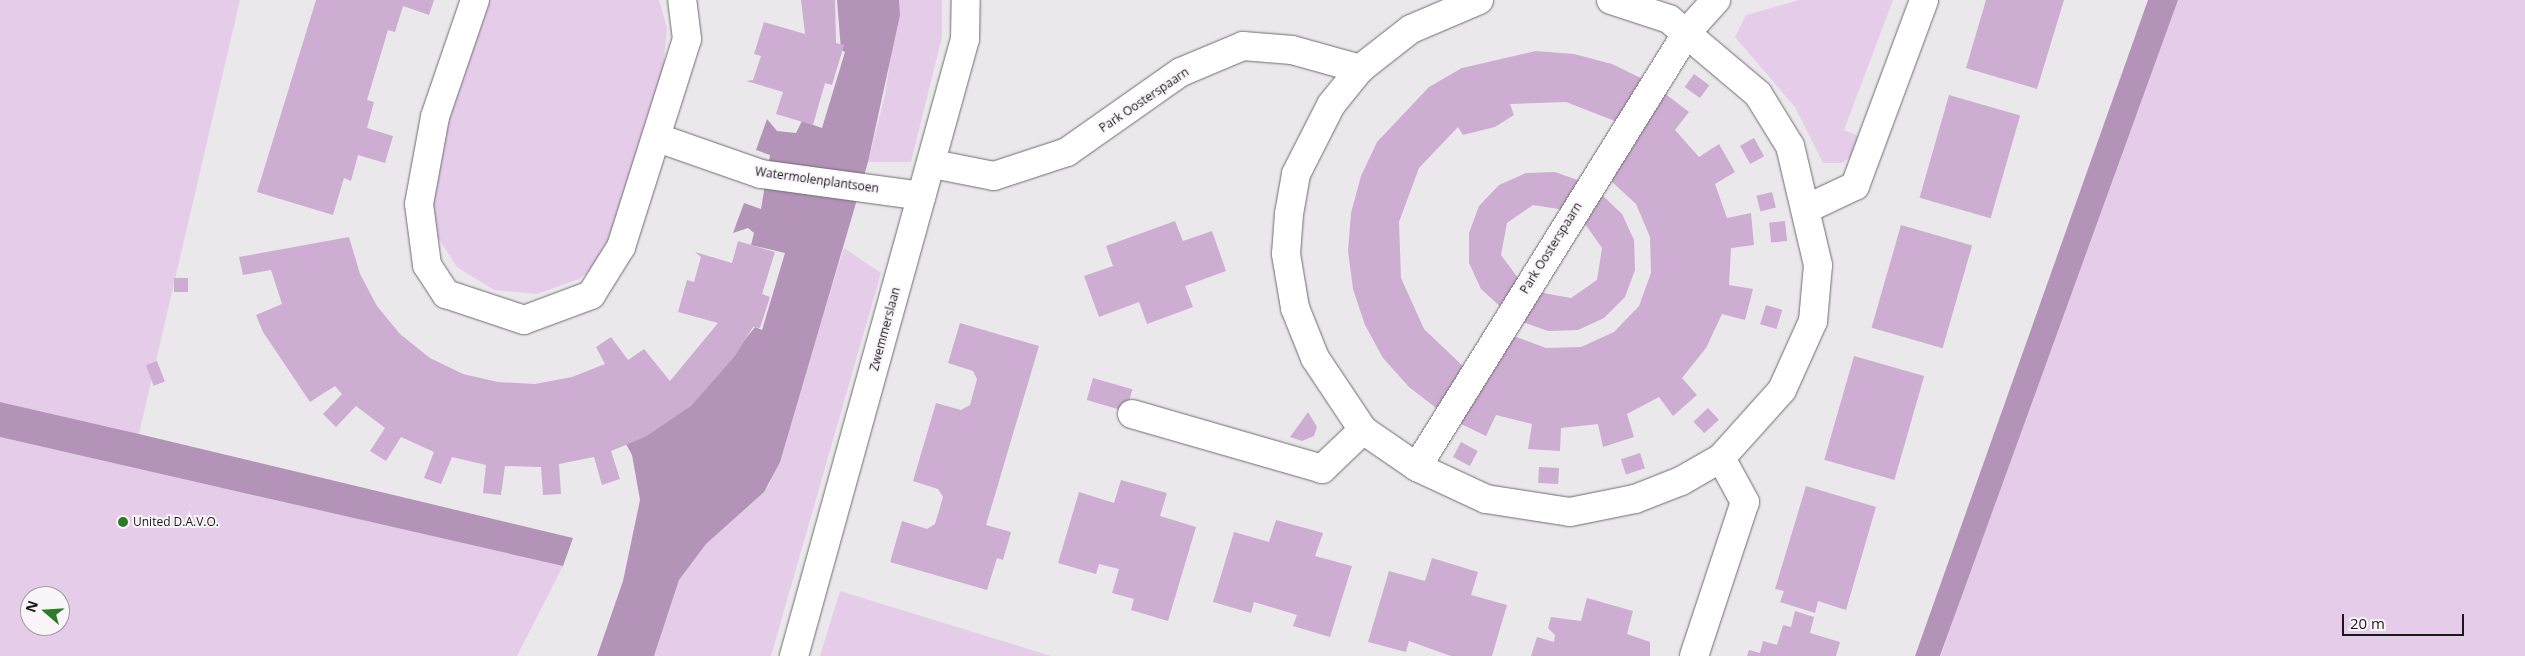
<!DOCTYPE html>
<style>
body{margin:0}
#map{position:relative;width:2525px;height:656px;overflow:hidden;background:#ebe8ec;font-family:"Open Sans",sans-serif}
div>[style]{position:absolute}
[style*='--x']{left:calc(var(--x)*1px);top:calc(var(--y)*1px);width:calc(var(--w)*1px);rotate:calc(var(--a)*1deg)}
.green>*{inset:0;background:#e5cde9}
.water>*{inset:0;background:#b393b7}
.building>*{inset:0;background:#ceadd2;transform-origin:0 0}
.roads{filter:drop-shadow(0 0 1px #6f6c70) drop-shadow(0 0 1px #6f6c70)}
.minor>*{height:28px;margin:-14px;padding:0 14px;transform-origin:14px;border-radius:14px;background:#fff}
.dots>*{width:14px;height:14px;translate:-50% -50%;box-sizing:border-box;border:2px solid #f9f5f9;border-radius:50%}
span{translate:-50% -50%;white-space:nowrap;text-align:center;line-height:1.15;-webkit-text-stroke:4px #f9f5f9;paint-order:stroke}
.street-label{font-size:12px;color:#1a191a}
.poi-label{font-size:12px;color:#1a191a}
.left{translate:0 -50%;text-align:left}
.north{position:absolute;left:20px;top:586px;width:50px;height:50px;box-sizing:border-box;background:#f9f5f9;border:1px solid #a09da0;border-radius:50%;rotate:289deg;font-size:14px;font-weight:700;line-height:20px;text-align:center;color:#1a191a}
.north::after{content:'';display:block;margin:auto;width:18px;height:22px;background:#2c7c27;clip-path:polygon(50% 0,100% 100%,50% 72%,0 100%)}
.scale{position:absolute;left:2342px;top:614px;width:122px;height:22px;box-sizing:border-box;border:2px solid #1a191a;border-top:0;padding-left:6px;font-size:15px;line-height:18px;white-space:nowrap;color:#1a191a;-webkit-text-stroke:4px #f9f5f9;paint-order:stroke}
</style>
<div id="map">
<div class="green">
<div style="clip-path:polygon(0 0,240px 0,139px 434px,0 402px)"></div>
<div style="clip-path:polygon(481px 0,659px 0,667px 28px,663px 71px,619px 228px,596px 266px,579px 279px,537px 294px,494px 290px,457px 267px,433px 230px,428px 209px,452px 93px)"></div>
<div style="clip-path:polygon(899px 0,942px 0,942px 37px,911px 162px,868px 162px,885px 95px)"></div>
<div style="clip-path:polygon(1799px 0,1893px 0,1844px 130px,1861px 137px,1854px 154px,1842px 163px,1823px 163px,1795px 107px,1735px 37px,1746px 15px)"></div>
<div style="clip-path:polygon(2165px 0,2525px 0,2525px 656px,1941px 656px)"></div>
<div style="clip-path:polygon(844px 248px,881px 273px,771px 656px,654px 656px,679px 580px,706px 544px,769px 485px)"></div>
<div style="clip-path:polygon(evenodd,0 437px,563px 566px,517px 656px,0 656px,0 437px,30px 596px,60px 596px,60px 626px,30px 626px,30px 596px)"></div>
<div style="clip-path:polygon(840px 591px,1051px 656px,820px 656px)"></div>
</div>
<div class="water">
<div style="clip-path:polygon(837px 0,899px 0,900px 15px,868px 162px,780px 462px,764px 492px,706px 544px,679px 580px,654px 656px,597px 656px,623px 581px,640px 500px,632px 455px,626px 444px,733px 355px,755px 327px,762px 330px,785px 253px,751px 245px,754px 233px,748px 228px,733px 233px,744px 203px,761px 209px,770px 155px,756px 150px,767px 119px,777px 131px,796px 133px,802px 121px,822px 128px,845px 52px,841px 50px)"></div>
<div style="clip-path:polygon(2148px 0,2178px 0,1940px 656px,1915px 656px)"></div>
<div style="clip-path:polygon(0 402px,139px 434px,573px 538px,563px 566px,0 437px)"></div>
</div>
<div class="building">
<div style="clip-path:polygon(316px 0,434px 0,429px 15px,403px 6px,395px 32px,388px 30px,367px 100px,374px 102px,367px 128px,393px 136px,385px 163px,358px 155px,351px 181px,344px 178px,333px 215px,257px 192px)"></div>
<div style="clip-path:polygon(801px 0,835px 0,836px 43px,844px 45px,832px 85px,825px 83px,813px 125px,776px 114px,783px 92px,746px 81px,753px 80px,761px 56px,754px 54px,764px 22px,805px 34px)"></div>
<div style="clip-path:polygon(1986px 0,2064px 0,2037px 89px,1966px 68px)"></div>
<div style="clip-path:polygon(1536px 51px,1574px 54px,1612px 64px,1647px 81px,1620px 123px,1566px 102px,1510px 104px,1514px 115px,1495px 127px,1463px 135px,1458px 127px,1419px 168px,1399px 222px,1401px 278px,1424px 329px,1466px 369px,1440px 411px,1409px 387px,1383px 358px,1365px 325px,1353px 289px,1348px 251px,1351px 213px,1361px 176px,1377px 142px,1429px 87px,1462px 68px)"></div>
<div style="left:1694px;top:74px;width:19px;height:16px;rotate:36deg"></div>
<div style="clip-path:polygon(1663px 92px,1689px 112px,1675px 130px,1699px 157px,1719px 144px,1735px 172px,1715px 184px,1727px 218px,1751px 213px,1754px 245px,1731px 248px,1729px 285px,1753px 289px,1745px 320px,1722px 314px,1706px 348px,1682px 378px,1697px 395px,1673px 416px,1659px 397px,1627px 414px,1634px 437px,1603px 447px,1598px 424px,1561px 428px,1560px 451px,1528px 449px,1532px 424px,1496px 415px,1486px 436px,1457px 422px,1511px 335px,1546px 348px,1581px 347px,1614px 332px,1639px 306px,1651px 273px,1650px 237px,1636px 204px,1609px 179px)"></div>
<div style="left:1949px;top:95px;width:74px;height:107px;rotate:16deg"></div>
<div style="left:1754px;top:138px;width:21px;height:16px;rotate:61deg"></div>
<div style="clip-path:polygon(1555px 172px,1583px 182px,1565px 210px,1533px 205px,1507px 223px,1501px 255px,1521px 282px,1504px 310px,1481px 289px,1469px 263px,1469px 233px,1479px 206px,1499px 185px,1526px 173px)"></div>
<div style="left:1772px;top:192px;width:16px;height:16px;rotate:76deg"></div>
<div style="clip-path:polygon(1600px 193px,1622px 214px,1634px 240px,1635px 270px,1625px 297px,1604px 318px,1578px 330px,1548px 331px,1520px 321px,1538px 292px,1571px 298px,1597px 280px,1602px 248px,1583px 221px)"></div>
<div style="clip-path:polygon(1175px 221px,1183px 241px,1212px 231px,1226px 271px,1185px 286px,1193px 307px,1147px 324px,1139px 302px,1099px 317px,1084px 276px,1113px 266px,1106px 246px)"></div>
<div style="left:1785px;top:221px;width:20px;height:16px;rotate:84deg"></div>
<div style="left:1901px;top:225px;width:74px;height:107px;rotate:16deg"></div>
<div style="clip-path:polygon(349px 237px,360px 274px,377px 306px,400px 334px,430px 358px,463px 374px,498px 382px,535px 384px,572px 377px,605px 364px,596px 347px,611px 337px,628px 360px,644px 349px,670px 381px,718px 323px,678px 312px,687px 280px,694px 282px,701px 257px,695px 252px,732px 263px,738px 241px,775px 252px,762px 294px,770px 297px,760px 328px,753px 327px,735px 356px,691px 406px,645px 437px,611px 451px,620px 479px,602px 485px,594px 457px,559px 464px,561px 494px,543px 495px,541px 467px,505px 466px,501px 495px,483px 493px,486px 465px,452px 457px,441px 484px,424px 478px,434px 452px,401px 437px,386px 461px,370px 451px,385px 428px,356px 406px,336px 427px,323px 414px,342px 394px,335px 386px,310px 402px,263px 332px,256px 315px,282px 304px,271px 270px,243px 275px,239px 257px)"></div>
<div style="left:188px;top:278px;width:14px;height:14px;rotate:90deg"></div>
<div style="left:1766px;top:305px;width:17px;height:20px;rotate:17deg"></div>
<div style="clip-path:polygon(960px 323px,1039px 346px,986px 525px,1011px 532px,1003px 560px,997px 558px,987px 590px,890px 562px,902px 521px,927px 529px,935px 524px,943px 497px,938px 489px,913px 481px,936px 403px,961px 410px,970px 405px,977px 379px,973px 371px,948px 363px)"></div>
<div style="left:1854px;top:356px;width:73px;height:108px;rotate:16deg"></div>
<div style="left:157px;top:361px;width:22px;height:12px;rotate:69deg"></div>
<div style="left:1093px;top:378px;width:41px;height:23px;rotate:16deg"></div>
<div style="left:1708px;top:408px;width:16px;height:20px;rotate:47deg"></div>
<div style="clip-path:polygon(1308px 412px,1317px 427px,1314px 436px,1302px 441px,1290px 437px)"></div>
<div style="left:1461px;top:442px;width:19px;height:17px;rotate:28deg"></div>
<div style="left:1640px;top:453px;width:16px;height:20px;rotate:72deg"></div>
<div style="left:1539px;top:467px;width:20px;height:16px;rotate:3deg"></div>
<div style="clip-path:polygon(1121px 480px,1167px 493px,1160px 516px,1196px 527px,1168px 621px,1131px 610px,1134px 599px,1112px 593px,1119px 569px,1099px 564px,1096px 574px,1058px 563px,1079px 492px,1114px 503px)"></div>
<div style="clip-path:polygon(1806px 486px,1876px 507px,1846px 610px,1818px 601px,1815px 613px,1780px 602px,1784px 591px,1775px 589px)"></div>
<div style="clip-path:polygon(1276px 520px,1323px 533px,1315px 556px,1352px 566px,1330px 637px,1293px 626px,1297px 615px,1254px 602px,1251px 613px,1213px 602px,1234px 532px,1269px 542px)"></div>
<div style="clip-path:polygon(1432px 558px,1478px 572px,1471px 595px,1507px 605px,1492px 656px,1451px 656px,1409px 641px,1406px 652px,1368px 642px,1389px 571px,1425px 581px)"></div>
<div style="clip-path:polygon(1587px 598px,1633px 611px,1627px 634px,1650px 642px,1650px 656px,1531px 656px,1537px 637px,1554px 642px,1555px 635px,1548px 628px,1551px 617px,1581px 621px)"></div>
<div style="clip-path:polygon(1795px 611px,1814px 617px,1810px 633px,1840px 642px,1836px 656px,1747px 656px,1749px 650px,1760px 653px,1763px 641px,1777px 645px,1783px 625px,1791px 627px)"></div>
</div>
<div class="roads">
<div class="minor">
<div style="--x:475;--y:0;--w:124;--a:108.9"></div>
<div style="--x:435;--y:117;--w:88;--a:100.4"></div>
<div style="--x:419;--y:204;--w:62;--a:82.5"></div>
<div style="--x:427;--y:265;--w:35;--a:57"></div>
<div style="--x:446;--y:294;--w:82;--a:18.4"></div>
<div style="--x:524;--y:320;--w:72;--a:-20.5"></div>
<div style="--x:591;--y:295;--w:57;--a:-58"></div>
<div style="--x:621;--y:247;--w:218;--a:-72.4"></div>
<div style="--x:687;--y:39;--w:39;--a:-97"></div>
<div style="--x:1479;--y:0;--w:74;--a:156.9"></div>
<div style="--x:1411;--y:29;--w:65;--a:141.9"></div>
<div style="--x:1360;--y:69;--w:46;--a:128.9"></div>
<div style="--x:1331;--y:105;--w:77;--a:116.9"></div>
<div style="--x:1296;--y:174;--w:41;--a:99.9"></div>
<div style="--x:1289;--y:214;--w:40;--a:94.3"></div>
<div style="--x:1286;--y:254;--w:55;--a:80.5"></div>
<div style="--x:1295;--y:308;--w:54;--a:68.2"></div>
<div style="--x:1315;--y:358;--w:87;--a:56.3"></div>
<div style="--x:1363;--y:430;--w:65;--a:34.4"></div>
<div style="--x:1417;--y:467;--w:76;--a:24.9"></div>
<div style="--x:1486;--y:499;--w:85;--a:8.8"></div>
<div style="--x:1570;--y:512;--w:66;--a:-11.3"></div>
<div style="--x:1635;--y:499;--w:49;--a:-21.4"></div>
<div style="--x:1681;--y:481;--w:46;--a:-29.9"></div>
<div style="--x:1721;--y:458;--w:91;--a:-48.1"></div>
<div style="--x:1782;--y:390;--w:76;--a:-65.8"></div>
<div style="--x:1813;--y:321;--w:56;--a:-84.9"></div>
<div style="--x:1818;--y:265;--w:122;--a:-103.2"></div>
<div style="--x:1790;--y:146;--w:61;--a:-121.6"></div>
<div style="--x:1758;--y:94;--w:116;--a:-139.9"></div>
<div style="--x:1669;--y:19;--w:61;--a:-161.9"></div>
<div style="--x:658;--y:138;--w:109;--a:19.3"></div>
<div style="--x:761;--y:174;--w:162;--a:7.8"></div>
<div style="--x:933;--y:164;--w:62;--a:11.1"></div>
<div style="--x:994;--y:176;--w:77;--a:-18.2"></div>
<div style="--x:1067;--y:152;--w:139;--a:-35.1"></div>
<div style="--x:1181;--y:72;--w:67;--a:-22.8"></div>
<div style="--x:1243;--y:46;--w:49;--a:4.7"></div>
<div style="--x:1292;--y:50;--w:71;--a:15.6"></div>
<div style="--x:1808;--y:208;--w:52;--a:-25.1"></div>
<div style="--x:1855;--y:186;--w:198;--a:-69.6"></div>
<div style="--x:1132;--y:414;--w:198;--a:16.1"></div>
<div style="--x:1322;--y:469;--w:57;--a:-43.6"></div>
<div style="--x:1417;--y:467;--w:513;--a:-58.14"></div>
<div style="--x:1688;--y:31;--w:42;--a:-47.9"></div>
<div style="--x:794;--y:656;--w:640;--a:-74.51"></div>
<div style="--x:965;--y:39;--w:39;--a:-89"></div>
<div style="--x:1694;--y:656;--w:162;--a:-71.7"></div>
<div style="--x:1745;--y:502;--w:50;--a:-118.6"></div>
</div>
</div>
<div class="dots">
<div style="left:123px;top:522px;background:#2c7c27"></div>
</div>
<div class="street-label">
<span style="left:1144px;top:100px;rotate:-34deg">Park Oosterspaarn</span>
<span style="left:817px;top:180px;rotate:8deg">Watermolenplantsoen</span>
<span style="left:1551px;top:248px;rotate:-58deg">Park Oosterspaarn</span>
<span style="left:885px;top:329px;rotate:-75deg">Zwemmerslaan</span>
</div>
<div class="poi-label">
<span class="left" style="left:133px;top:522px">United D.A.V.O.</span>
</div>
<div class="north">N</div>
<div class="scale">20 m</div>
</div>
